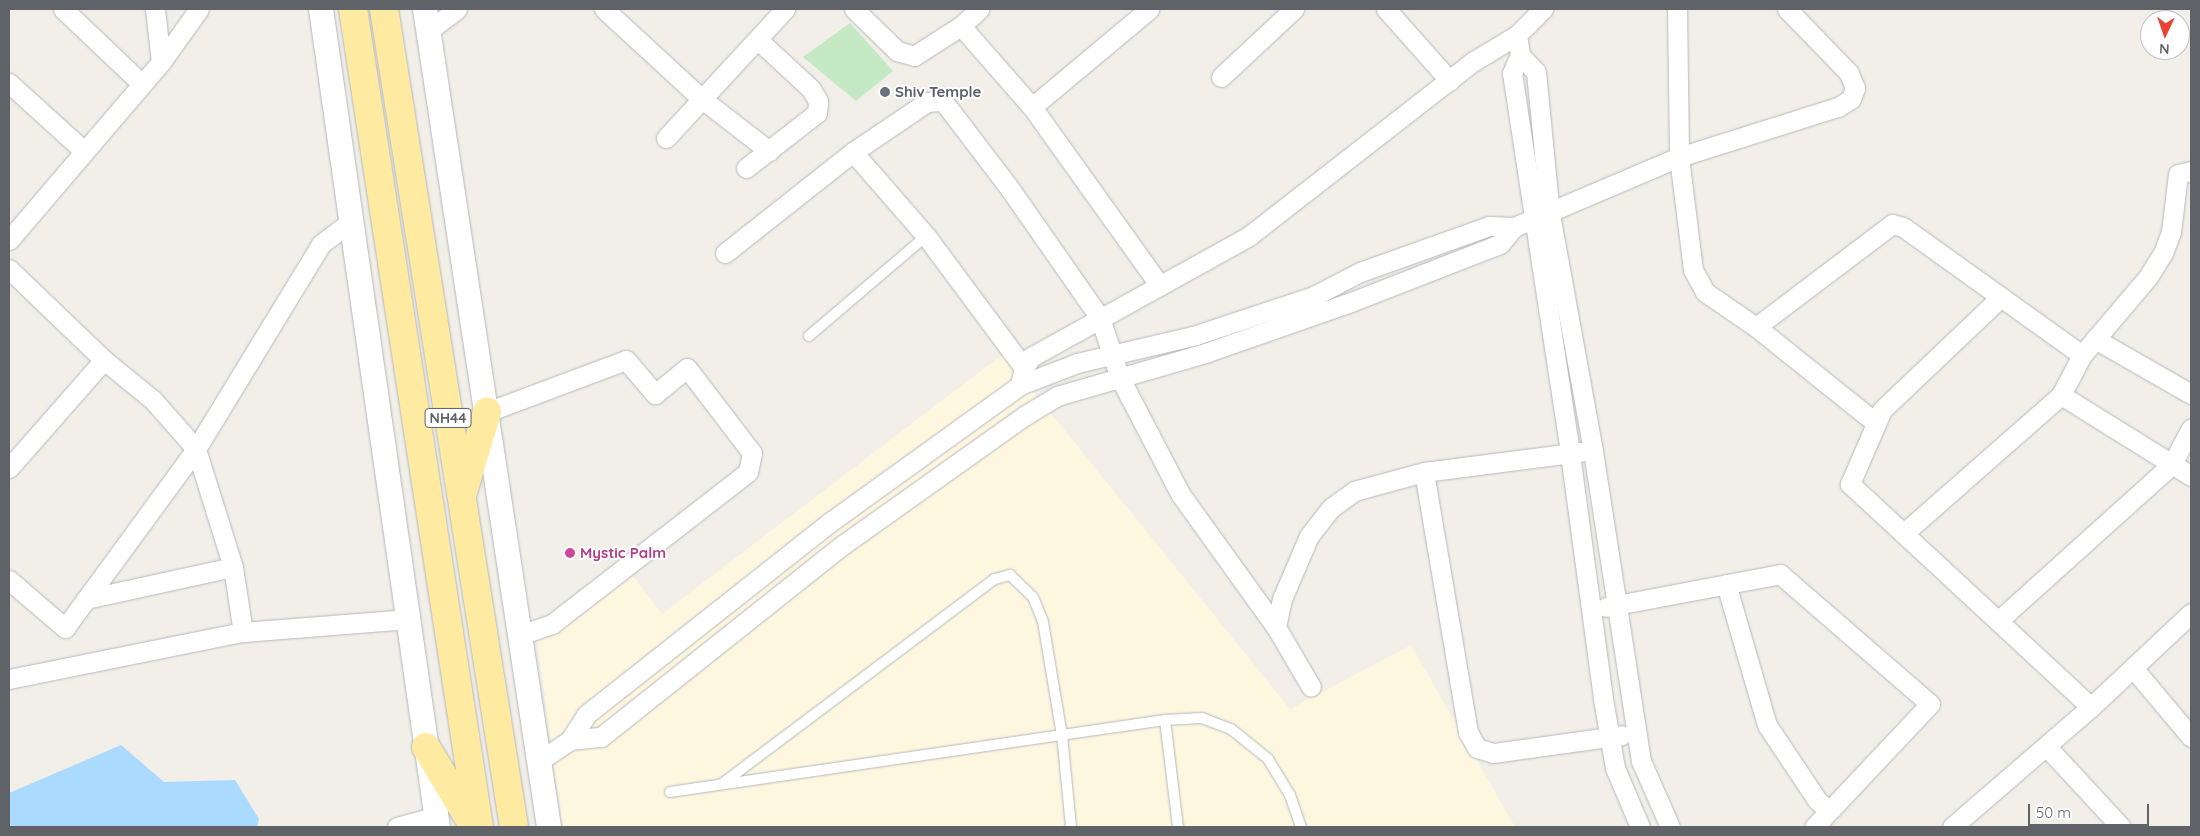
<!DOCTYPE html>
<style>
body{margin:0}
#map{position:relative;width:2200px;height:836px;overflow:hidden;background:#f1efe8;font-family:Quicksand,sans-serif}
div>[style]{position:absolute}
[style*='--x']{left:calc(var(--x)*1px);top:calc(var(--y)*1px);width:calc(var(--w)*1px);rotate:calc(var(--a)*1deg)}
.commercial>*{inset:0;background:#fef7e0}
.green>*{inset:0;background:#c5e8c5}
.water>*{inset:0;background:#aadaff}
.roads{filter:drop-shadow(0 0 1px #b5b8bc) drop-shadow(0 0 1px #b5b8bc)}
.service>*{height:10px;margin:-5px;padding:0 5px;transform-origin:5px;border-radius:5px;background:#fff}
.minor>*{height:19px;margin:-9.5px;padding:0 9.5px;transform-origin:9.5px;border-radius:9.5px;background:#fff}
.tertiary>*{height:24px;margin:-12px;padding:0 12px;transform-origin:12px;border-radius:12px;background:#fff}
.trunk>*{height:28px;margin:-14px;padding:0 14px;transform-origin:14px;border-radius:14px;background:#feeaa1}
.dots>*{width:14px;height:14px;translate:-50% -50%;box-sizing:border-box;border:2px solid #fff;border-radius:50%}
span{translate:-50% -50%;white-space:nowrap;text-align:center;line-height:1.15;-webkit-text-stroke:4px #fff;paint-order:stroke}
.shield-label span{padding:1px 4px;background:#fff;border:1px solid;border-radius:4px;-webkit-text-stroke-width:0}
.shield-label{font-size:14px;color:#5f6368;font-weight:700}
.worship-label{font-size:15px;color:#5b616d;font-weight:700}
.left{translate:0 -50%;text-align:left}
.hotel-label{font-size:15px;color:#b23c85;font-weight:700}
.frame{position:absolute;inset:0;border:10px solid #5f6368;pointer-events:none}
.north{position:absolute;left:2140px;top:10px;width:50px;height:50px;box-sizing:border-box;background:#fff;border:1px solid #bfc1c3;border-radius:50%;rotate:183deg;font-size:14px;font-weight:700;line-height:20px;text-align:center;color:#5f6368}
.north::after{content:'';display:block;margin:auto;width:18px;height:22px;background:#ea4335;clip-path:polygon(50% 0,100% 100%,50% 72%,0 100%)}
.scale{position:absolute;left:2028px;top:804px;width:121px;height:22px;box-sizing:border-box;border:2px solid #5f6368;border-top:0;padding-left:6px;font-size:15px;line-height:18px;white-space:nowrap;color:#5f6368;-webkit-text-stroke:4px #fff;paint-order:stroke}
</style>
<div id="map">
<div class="commercial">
<div style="clip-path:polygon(1003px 354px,1290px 709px,1411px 645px,1515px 827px,563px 827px,535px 625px,633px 576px,662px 614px)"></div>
</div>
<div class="green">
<div style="clip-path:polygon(850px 23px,893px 71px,856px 101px,803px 57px)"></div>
</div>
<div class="water">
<div style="clip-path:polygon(121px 745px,164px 782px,235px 780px,259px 819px,257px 827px,9px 827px,9px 793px)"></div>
</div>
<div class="roads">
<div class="service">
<div style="--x:809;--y:336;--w:154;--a:-40.5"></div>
<div style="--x:1165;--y:720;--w:108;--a:83.1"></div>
<div style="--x:723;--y:783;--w:340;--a:-36.9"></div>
<div style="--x:995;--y:579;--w:16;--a:-15"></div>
<div style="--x:1010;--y:575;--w:32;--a:44"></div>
<div style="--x:1033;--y:597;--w:27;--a:68"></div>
<div style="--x:1043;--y:622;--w:115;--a:80.5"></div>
<div style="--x:1062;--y:735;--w:92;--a:84.4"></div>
<div style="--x:670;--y:792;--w:500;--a:-8.28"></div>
<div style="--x:1165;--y:720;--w:37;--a:-3"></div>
<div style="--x:1202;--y:718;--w:31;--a:21"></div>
<div style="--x:1231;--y:729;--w:48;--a:39"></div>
<div style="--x:1268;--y:759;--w:42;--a:58.6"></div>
<div style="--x:1290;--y:795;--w:34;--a:71"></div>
</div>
<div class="minor">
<div style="--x:63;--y:9;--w:108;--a:43.5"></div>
<div style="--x:155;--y:9;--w:53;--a:83.5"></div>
<div style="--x:604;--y:9;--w:133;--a:42.6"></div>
<div style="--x:702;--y:99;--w:85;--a:37.8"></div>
<div style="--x:854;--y:9;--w:60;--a:44.3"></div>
<div style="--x:897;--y:51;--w:18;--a:16"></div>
<div style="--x:914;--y:56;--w:56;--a:-32.6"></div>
<div style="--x:961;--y:26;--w:25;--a:-43"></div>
<div style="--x:1386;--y:9;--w:96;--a:48.4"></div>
<div style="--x:1677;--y:9;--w:148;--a:89.2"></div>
<div style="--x:1679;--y:157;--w:114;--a:82.9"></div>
<div style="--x:1693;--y:270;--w:25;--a:61"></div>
<div style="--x:1705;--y:292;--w:62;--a:34.5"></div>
<div style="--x:961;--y:26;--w:108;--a:48.8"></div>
<div style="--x:1032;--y:107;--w:220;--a:54.4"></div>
<div style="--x:428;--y:31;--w:36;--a:-37"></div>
<div style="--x:1517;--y:35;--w:20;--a:81"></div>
<div style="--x:1520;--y:55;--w:20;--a:114"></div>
<div style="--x:1512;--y:73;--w:385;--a:81.3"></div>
<div style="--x:1570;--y:454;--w:247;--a:82.3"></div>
<div style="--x:1603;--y:699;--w:70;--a:80.1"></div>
<div style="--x:1615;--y:768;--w:64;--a:67"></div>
<div style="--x:1520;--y:55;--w:23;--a:47"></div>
<div style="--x:1536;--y:72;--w:143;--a:84.4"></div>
<div style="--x:1550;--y:214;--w:241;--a:79.7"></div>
<div style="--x:1593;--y:451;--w:314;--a:81.2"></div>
<div style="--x:1641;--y:761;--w:72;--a:66.3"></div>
<div style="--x:1221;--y:77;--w:100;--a:-43"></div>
<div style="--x:9;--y:83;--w:101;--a:42.2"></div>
<div style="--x:1032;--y:107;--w:153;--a:-39.9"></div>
<div style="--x:666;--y:138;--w:176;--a:-47.3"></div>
<div style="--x:853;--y:152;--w:111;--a:49"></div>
<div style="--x:926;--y:236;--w:164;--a:53.4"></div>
<div style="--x:746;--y:168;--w:90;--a:-37.8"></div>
<div style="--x:817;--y:113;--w:12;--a:-85"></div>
<div style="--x:818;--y:101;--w:14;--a:-120"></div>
<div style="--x:811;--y:89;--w:72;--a:-137.2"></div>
<div style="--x:9;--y:240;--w:234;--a:-49.5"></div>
<div style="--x:161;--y:62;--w:65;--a:-54.4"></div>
<div style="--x:725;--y:253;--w:163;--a:-38.3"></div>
<div style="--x:853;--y:152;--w:89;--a:-34"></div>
<div style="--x:927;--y:102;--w:16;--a:-4"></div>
<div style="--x:943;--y:101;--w:111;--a:52.7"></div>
<div style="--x:1010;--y:189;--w:157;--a:55.1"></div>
<div style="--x:1100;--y:318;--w:63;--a:71.6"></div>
<div style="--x:1120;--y:378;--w:132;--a:62.5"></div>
<div style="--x:1181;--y:495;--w:163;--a:54.3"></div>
<div style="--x:1276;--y:627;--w:69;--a:59.7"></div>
<div style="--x:9;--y:269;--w:132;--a:43.8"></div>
<div style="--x:104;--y:360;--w:63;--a:39.2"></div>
<div style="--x:153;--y:400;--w:65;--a:48.7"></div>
<div style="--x:196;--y:449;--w:124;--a:72.6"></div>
<div style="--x:233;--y:567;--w:66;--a:81.3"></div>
<div style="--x:2001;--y:297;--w:164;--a:136.5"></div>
<div style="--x:1882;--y:410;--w:81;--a:113.4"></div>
<div style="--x:1850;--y:484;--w:328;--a:42.8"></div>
<div style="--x:2095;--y:339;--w:111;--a:29.8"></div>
<div style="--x:1020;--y:385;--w:17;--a:-77"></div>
<div style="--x:1024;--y:368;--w:13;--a:-58"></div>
<div style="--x:1031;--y:357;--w:249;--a:-29"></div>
<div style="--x:1249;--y:236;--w:285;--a:-37.9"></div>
<div style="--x:1474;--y:61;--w:50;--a:-31.2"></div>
<div style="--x:1517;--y:35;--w:37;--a:-45"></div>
<div style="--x:2061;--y:395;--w:153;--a:31.9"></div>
<div style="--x:487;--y:412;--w:148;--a:-20.5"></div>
<div style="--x:626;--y:360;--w:45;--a:49.5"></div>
<div style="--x:655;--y:394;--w:41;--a:-39.1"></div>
<div style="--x:687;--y:368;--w:107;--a:52.6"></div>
<div style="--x:752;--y:453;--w:19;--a:102"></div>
<div style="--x:748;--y:472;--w:248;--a:142.2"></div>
<div style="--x:552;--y:624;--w:34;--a:161"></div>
<div style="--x:1876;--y:423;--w:154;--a:-141.3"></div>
<div style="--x:1756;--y:327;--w:171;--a:-37.1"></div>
<div style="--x:1892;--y:224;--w:11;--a:15"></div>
<div style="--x:1903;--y:227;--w:220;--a:35.6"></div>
<div style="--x:9;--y:468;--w:144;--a:-48.7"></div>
<div style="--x:1424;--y:472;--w:264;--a:80.4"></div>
<div style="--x:1468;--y:732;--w:18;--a:61"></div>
<div style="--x:1477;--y:748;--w:17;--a:17"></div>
<div style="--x:1493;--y:753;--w:130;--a:-7.9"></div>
<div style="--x:1904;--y:533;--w:209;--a:-41.3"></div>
<div style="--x:2061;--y:395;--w:45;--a:-62.3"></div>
<div style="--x:2082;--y:355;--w:102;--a:-49.8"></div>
<div style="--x:2148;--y:277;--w:28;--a:-58"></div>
<div style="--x:2163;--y:253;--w:22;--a:-69"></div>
<div style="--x:2171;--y:232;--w:58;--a:-83.1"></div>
<div style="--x:2178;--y:174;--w:13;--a:-13"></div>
<div style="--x:9;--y:580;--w:74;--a:40.6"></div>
<div style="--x:65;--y:628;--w:222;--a:-53.8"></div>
<div style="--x:196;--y:449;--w:240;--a:-58.6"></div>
<div style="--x:321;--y:244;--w:39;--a:-37"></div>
<div style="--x:1726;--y:584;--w:147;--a:73.8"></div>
<div style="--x:1767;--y:725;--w:90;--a:56.3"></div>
<div style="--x:1817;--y:800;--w:15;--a:42"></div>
<div style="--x:86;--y:599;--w:150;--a:-12.3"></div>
<div style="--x:1606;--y:607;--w:177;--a:-10.7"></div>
<div style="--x:1780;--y:574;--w:198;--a:40.9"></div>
<div style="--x:1930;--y:704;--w:169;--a:133.3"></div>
<div style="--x:1999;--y:620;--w:233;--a:-42"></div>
<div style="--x:2172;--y:464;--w:40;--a:-62"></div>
<div style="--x:1276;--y:627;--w:29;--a:-78"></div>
<div style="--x:1282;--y:599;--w:69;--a:-66.8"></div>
<div style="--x:1309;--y:536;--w:36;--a:-52"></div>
<div style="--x:1331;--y:508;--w:29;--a:-36"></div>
<div style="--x:1354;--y:491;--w:73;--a:-15.2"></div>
<div style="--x:1424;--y:472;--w:158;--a:-7.3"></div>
<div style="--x:2133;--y:668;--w:90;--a:50"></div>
<div style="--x:9;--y:679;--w:239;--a:-11.4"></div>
<div style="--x:243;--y:632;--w:166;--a:-4.5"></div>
<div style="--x:570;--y:740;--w:31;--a:-6"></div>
<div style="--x:601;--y:737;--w:310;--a:-38.5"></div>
<div style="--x:844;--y:544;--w:221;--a:-35.4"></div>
<div style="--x:1024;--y:416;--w:39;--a:-31"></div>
<div style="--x:1057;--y:396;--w:157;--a:-16.2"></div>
<div style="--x:1208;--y:352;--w:151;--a:-19.3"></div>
<div style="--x:1351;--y:302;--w:160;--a:-21.3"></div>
<div style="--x:1500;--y:244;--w:22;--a:-51"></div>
<div style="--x:2046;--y:746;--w:110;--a:47.2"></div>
<div style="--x:539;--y:761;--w:37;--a:-34"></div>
<div style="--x:570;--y:740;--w:31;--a:-57"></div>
<div style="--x:587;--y:714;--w:308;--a:-38.3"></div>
<div style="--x:829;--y:523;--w:236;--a:-35.8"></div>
<div style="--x:1020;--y:385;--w:61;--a:-21.1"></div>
<div style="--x:1077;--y:363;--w:122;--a:-13.2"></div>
<div style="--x:1196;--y:335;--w:124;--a:-18.3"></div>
<div style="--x:1314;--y:296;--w:52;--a:-27.6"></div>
<div style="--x:1360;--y:272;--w:137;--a:-19.6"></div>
<div style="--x:1489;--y:226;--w:25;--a:2"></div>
<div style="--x:1514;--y:227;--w:179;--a:-23"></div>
<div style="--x:1679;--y:157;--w:167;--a:-17.5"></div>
<div style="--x:1838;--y:107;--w:15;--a:-32"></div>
<div style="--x:1851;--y:99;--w:12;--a:-70"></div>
<div style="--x:1855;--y:88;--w:16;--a:-112"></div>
<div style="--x:1849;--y:73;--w:89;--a:-134.1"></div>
<div style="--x:397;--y:827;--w:41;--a:-15.4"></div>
<div style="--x:1952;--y:827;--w:184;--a:-40.8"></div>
<div style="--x:2091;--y:707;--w:137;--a:-43.2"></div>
</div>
<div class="tertiary">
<div style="--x:321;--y:9;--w:826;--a:81.86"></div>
<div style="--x:425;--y:9;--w:827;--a:81.38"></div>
</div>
<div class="trunk">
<div style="--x:353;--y:9;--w:828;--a:81.24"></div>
<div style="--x:384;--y:9;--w:828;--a:80.97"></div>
<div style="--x:463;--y:492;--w:84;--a:-73.3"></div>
<div style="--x:426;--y:747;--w:93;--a:59"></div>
</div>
</div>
<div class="dots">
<div style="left:885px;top:92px;background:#6b7280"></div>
<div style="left:570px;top:553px;background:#d1479c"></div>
</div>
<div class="shield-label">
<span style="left:448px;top:418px">NH44</span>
</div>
<div class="worship-label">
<span class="left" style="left:895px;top:92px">Shiv Temple</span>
</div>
<div class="hotel-label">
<span class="left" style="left:580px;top:553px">Mystic Palm</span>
</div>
<div class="frame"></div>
<div class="north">N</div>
<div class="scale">50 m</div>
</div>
